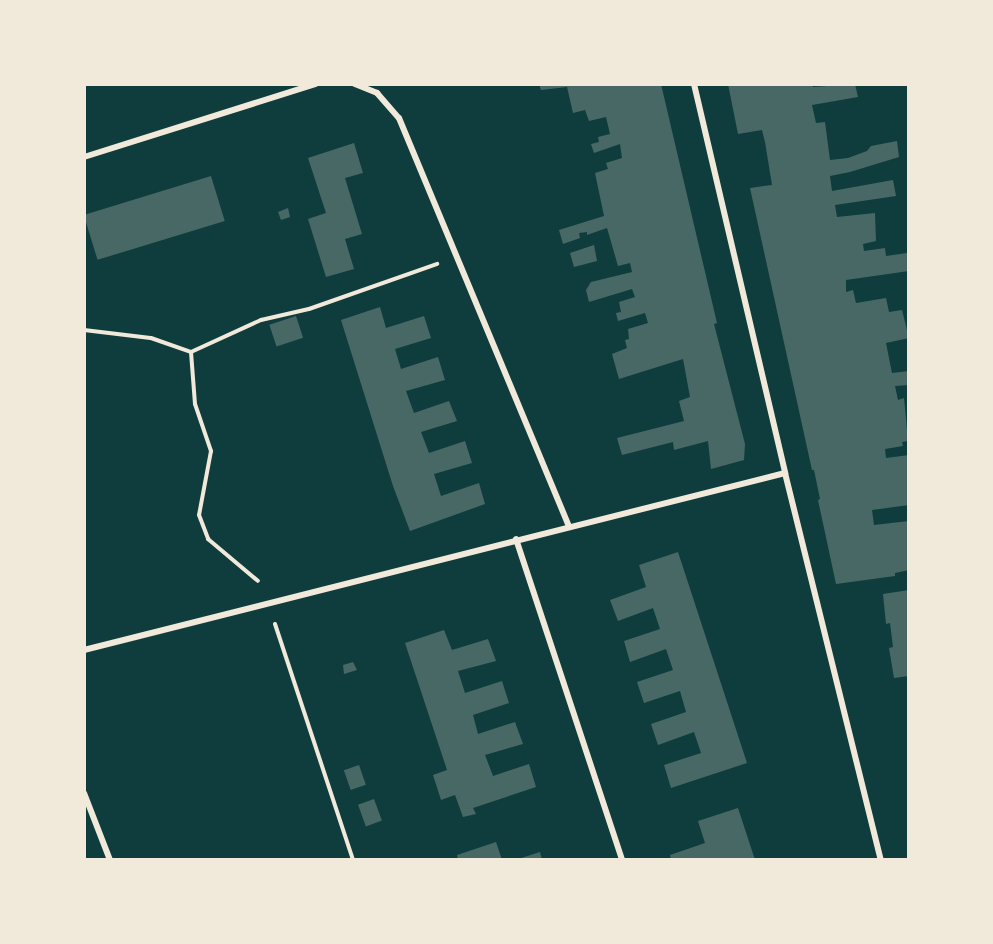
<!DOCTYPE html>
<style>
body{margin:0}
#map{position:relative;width:993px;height:944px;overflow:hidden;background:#0f3d3e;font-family:Karla,sans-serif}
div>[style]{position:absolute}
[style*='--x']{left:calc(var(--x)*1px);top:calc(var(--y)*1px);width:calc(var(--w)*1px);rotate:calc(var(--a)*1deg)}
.building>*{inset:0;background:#486865;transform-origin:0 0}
.path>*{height:4px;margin:-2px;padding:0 2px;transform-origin:2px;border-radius:2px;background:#f1e9da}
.minor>*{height:6px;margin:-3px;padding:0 3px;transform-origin:3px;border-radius:3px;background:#f1e9da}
span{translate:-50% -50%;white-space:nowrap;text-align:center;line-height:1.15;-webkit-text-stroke:4.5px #f1e9da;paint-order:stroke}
.frame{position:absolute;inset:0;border:86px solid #f1e9da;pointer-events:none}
</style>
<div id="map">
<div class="building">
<div style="clip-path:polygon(539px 84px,661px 84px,717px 323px,714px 324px,745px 444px,744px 460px,711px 469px,708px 441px,674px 450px,673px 442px,622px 455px,617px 438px,684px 421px,679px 401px,690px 397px,683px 359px,619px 379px,612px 354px,627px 348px,625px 340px,629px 339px,628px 329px,648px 323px,645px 313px,618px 321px,616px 313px,621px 312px,619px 302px,635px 297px,632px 289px,589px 302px,586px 290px,591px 282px,632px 272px,630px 263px,618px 266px,607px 228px,587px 235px,587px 232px,579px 233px,580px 238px,563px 244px,559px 230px,604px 216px,595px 173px,608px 169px,606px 163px,622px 158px,620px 144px,594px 153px,591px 144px,599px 142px,598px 137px,610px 134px,606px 117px,589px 121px,585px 110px,573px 113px,567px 87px,541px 90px)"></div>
<div style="clip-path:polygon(728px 84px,812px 84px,813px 87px,855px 84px,858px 97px,812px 105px,816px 123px,825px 122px,830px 160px,848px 158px,867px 151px,871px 146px,897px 141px,899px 157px,850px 172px,830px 176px,832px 191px,893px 180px,896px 196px,835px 205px,837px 217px,875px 213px,876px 241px,863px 244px,864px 251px,885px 248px,886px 256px,907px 253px,909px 271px,846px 280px,846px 292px,853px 290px,856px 303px,886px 298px,889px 312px,902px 310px,909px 338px,886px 343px,892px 373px,909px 371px,909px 385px,895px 386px,898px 400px,904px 398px,908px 441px,902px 442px,903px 446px,885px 449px,886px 458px,909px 455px,909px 505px,872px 510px,874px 525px,909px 521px,909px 570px,895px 573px,895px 576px,836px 584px,818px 500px,820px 499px,814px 470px,812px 470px,750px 188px,772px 185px,765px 142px,762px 130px,738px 134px)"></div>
<div style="clip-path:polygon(354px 143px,363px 173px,345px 178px,362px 234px,345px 239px,354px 269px,326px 277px,308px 219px,326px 213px,308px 158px)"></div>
<div style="left:211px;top:176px;width:47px;height:133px;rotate:73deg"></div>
<div style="clip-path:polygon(288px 208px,290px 217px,281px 220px,278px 212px)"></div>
<div style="clip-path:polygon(594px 245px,597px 261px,574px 267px,570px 253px)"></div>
<div style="clip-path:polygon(380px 307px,386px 328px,424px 316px,431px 338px,395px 349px,401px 369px,438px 357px,445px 380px,406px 391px,414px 413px,449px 401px,457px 421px,421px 432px,429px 453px,465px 441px,472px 463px,434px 474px,441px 496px,479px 483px,485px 504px,410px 531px,393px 486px,341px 320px)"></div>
<div style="left:296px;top:316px;width:23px;height:28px;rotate:72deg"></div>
<div style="clip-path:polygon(678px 552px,747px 763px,671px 788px,664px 765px,701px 753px,694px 732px,658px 745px,651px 724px,686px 712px,680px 691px,644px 703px,637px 682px,673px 670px,666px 649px,630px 662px,624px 641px,660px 629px,653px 608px,618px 621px,610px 600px,646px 587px,639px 565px)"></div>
<div style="clip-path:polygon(909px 590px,909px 676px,894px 678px,889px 648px,893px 647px,890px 623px,886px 624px,883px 594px)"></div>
<div style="clip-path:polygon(444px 630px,452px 650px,488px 639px,496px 661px,458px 671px,465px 693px,502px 681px,509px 703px,473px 715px,478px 734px,515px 722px,523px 744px,485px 755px,493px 776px,529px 764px,536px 787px,473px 808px,476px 814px,463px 817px,455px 795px,441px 800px,433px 775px,447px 770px,405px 643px)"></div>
<div style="clip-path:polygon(353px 662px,357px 670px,344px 674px,343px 665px)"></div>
<div style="left:359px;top:765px;width:21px;height:16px;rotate:71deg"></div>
<div style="left:374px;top:799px;width:23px;height:17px;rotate:70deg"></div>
<div style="clip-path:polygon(738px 808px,755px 860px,671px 860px,670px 855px,705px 843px,698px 821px)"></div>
<div style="clip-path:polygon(496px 842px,502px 860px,458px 860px,457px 855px)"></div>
<div style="clip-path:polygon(540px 852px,542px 860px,515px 860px)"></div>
</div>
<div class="path">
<div style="--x:84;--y:330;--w:67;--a:6.8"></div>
<div style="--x:151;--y:338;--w:42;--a:19.3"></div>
<div style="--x:191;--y:352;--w:77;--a:-24.6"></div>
<div style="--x:261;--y:320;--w:49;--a:-12.9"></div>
<div style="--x:309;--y:309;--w:136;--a:-19.4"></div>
<div style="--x:191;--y:352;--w:52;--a:85.6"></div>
<div style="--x:195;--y:404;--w:50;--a:71.2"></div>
<div style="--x:211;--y:451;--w:65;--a:100.6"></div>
<div style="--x:199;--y:515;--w:26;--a:69"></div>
<div style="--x:208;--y:539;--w:65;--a:40"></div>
<div style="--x:275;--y:624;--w:249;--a:71.7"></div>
</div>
<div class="minor">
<div style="--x:355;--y:84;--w:24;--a:22"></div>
<div style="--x:377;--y:93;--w:33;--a:49"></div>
<div style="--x:399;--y:118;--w:442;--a:67.4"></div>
<div style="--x:694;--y:84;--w:400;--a:76.8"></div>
<div style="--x:785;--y:473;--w:399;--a:76.1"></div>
<div style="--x:84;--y:157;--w:243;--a:-17.5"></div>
<div style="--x:516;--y:539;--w:338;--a:71.7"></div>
<div style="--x:84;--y:650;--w:723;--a:-14.17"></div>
<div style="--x:84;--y:793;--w:72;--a:68.8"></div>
</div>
<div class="frame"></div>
</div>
